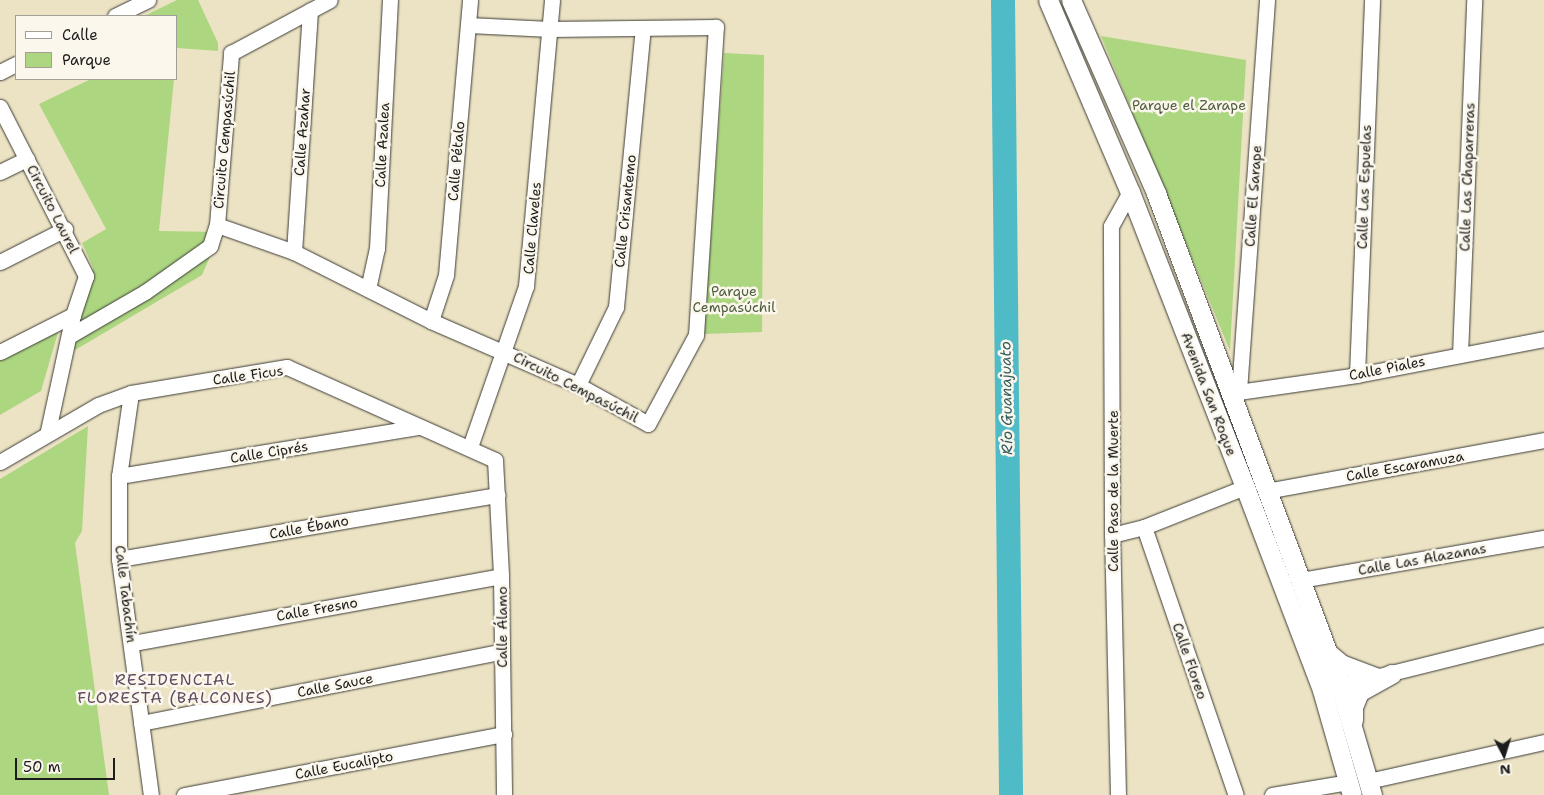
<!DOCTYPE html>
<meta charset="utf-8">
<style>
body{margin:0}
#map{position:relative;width:1544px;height:795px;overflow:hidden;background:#ece3c4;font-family:"Shantell Sans",sans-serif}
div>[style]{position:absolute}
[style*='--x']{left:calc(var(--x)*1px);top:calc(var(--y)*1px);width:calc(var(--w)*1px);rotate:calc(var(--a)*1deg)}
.green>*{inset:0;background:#add681}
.river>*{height:24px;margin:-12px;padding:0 12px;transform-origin:12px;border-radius:12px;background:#4ebbc7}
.roads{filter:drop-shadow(0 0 1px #3b3a35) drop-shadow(0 0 1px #3b3a35)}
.minor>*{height:15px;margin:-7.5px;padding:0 7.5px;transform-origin:7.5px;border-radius:7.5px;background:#fff}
.tertiary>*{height:19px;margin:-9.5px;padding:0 9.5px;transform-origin:9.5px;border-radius:9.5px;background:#fff}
span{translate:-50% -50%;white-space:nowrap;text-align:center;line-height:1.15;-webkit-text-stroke:5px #fbf7ec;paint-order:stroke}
.park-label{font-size:14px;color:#4f5d3f}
.street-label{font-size:14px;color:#1c1c1c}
.water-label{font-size:15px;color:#305c60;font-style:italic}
.quarter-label{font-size:16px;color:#5f4c61;letter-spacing:1px}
.legend{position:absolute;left:15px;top:15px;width:162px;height:65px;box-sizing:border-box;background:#fbf7ec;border:1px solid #a29f99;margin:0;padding:6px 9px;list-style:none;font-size:15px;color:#1c1c1c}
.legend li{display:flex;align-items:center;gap:10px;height:25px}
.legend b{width:25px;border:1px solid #a29f99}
.north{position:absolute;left:1479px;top:730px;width:50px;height:50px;-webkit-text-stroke:4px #fbf7ec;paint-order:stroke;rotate:175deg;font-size:14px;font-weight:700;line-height:20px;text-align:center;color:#1c1c1c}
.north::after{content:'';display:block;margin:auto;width:18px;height:22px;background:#1c1c1c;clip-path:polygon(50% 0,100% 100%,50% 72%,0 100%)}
.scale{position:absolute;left:15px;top:758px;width:100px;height:22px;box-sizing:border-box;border:2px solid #1c1c1c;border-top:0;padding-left:6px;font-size:15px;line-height:18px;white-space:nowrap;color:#1c1c1c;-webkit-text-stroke:4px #fbf7ec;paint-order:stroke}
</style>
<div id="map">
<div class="green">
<div style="clip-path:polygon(177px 0,198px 0,218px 43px,218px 51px,177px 48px,176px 53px,176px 16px,144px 16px)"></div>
<div style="clip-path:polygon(1101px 36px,1246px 60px,1230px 351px)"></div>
<div style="clip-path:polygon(724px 53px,764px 55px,762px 332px,704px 334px)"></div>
<div style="clip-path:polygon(91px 79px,174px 79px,159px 231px,221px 232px,202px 275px,70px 353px,93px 268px,82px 243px,106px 229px,39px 104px)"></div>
<div style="clip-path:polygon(59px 329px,41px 391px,0 415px,0 359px)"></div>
<div style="clip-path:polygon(88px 426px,82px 531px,75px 543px,109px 795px,0 795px,0 479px)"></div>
</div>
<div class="river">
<div style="--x:1003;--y:0;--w:795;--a:89.42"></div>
</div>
<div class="roads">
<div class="minor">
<div style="--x:115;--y:16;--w:37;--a:-26"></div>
<div style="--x:0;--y:72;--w:18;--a:-27"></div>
<div style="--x:0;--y:107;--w:190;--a:63"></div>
<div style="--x:86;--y:276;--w:41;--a:108.4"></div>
<div style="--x:73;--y:315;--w:119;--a:102.2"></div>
<div style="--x:0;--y:172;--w:30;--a:-26"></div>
<div style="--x:217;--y:225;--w:82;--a:19.3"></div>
<div style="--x:294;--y:252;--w:153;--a:26.7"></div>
<div style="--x:431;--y:321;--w:160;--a:23.5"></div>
<div style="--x:578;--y:385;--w:80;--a:29.1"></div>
<div style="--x:648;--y:424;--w:101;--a:-61.7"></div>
<div style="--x:696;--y:335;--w:309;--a:-86.3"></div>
<div style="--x:716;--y:27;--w:166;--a:179.3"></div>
<div style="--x:550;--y:29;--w:82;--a:-177.2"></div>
<div style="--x:294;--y:252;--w:242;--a:-86.2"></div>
<div style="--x:0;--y:262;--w:73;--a:-26.9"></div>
<div style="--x:368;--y:289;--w:42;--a:-77.6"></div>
<div style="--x:377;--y:248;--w:248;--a:-87"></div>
<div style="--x:431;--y:321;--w:48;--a:-71.9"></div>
<div style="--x:446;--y:275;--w:276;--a:-85"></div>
<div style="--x:69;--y:336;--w:88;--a:-30.1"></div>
<div style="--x:145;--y:292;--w:80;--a:-35.3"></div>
<div style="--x:210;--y:246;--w:22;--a:-72"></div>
<div style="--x:217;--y:225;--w:173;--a:-85.3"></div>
<div style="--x:231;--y:53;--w:112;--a:-28.2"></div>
<div style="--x:0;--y:352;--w:82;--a:-26.9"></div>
<div style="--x:1460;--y:355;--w:355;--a:-87.7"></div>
<div style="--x:1357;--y:375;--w:375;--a:-87.7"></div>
<div style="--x:578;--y:385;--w:87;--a:-64"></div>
<div style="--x:616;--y:307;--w:279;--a:-84.5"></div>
<div style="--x:1239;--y:391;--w:392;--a:-85.9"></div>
<div style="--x:131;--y:393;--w:84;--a:98.2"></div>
<div style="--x:119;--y:476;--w:83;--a:90"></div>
<div style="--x:119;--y:559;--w:238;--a:82.3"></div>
<div style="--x:1231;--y:393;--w:127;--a:-8.1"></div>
<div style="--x:1357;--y:375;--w:190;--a:-10.9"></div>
<div style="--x:470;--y:447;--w:170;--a:-70.8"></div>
<div style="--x:526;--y:286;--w:287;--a:-84.8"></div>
<div style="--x:0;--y:462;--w:113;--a:-30.2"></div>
<div style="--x:98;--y:405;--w:35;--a:-20"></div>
<div style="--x:131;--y:393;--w:158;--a:-9.5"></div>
<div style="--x:287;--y:367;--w:228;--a:24.1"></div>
<div style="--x:495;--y:460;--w:116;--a:87"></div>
<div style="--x:501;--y:576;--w:219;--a:89.2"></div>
<div style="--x:119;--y:476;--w:304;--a:-9.3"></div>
<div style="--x:1266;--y:491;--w:283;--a:-10.4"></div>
<div style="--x:1144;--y:527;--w:283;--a:71.1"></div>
<div style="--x:1112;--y:535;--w:33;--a:-14"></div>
<div style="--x:1144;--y:527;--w:109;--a:-21.6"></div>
<div style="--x:119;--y:559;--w:384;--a:-9.6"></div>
<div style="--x:1300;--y:580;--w:248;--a:-9.8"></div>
<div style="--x:133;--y:643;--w:374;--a:-10.3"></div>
<div style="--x:1331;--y:688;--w:219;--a:-14"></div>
<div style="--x:141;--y:723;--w:367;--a:-11.2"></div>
<div style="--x:1368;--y:781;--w:180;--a:-12.5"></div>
<div style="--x:184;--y:795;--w:326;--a:-10.8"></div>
<div style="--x:1118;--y:795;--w:260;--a:-91.3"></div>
<div style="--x:1112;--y:535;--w:309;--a:-90.2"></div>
<div style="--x:1111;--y:226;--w:39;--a:-61"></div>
<div style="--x:1272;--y:795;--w:77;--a:-9.7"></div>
</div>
<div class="tertiary">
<div style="--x:1048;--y:0;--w:209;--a:66.9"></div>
<div style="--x:1130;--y:192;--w:317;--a:68.7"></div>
<div style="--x:1245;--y:487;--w:217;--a:69.2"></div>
<div style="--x:1322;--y:690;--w:109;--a:74.1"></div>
<div style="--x:1071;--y:0;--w:211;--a:66.2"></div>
<div style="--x:1156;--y:193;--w:526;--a:69.53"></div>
<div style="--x:1340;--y:686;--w:114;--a:73.6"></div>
<div style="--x:1328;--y:653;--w:17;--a:40"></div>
<div style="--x:1341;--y:664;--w:39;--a:21"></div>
<div style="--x:1353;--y:720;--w:13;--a:-90"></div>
<div style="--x:1353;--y:707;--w:16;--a:-68"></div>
<div style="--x:1359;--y:692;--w:37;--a:-29"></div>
</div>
</div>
<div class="park-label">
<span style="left:1189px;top:105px">Parque el Zarape</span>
<span style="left:734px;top:299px">Parque<br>Cempasúchil</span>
</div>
<div class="street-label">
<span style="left:302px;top:132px;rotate:-86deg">Calle Azahar</span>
<span style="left:224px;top:140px;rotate:-85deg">Circuito Cempasúchil</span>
<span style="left:382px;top:145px;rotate:-87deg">Calle Azalea</span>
<span style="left:456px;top:161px;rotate:-85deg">Calle Pétalo</span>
<span style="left:1467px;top:177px;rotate:-88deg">Calle Las Chaparreras</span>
<span style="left:1364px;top:187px;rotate:-88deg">Calle Las Espuelas</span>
<span style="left:1253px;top:196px;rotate:-86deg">Calle El Sarape</span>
<span style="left:53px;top:209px;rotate:63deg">Circuito Laurel</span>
<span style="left:625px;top:211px;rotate:-84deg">Calle Crisantemo</span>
<span style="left:532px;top:228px;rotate:-85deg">Calle Claveles</span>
<span style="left:1387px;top:368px;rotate:-11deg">Calle Piales</span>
<span style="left:248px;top:375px;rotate:-8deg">Calle Ficus</span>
<span style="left:576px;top:387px;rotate:27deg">Circuito Cempasúchil</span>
<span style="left:1209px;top:394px;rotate:69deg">Avenida San Roque</span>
<span style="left:269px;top:452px;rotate:-9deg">Calle Ciprés</span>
<span style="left:1405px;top:466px;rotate:-10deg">Calle Escaramuza</span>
<span style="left:1113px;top:491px;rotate:-90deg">Calle Paso de la Muerte</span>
<span style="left:309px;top:527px;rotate:-10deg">Calle Ébano</span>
<span style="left:1422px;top:559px;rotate:-10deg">Calle Las Alazanas</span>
<span style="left:126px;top:594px;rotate:83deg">Calle Tabachín</span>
<span style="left:317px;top:609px;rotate:-10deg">Calle Fresno</span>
<span style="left:502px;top:627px;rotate:-90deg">Calle Álamo</span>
<span style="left:1190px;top:661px;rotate:71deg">Calle Floreo</span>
<span style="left:335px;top:685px;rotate:-11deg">Calle Sauce</span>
<span style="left:344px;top:765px;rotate:-11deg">Calle Eucalipto</span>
</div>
<div class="water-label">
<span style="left:1007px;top:398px;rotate:-91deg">Río Guanajuato</span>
</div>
<div class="quarter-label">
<span style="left:175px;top:689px">RESIDENCIAL<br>FLORESTA (BALCONES)</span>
</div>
<ul class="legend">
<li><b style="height:6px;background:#fff"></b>Calle</li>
<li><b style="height:14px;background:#add681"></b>Parque</li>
</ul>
<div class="north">N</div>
<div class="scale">50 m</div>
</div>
